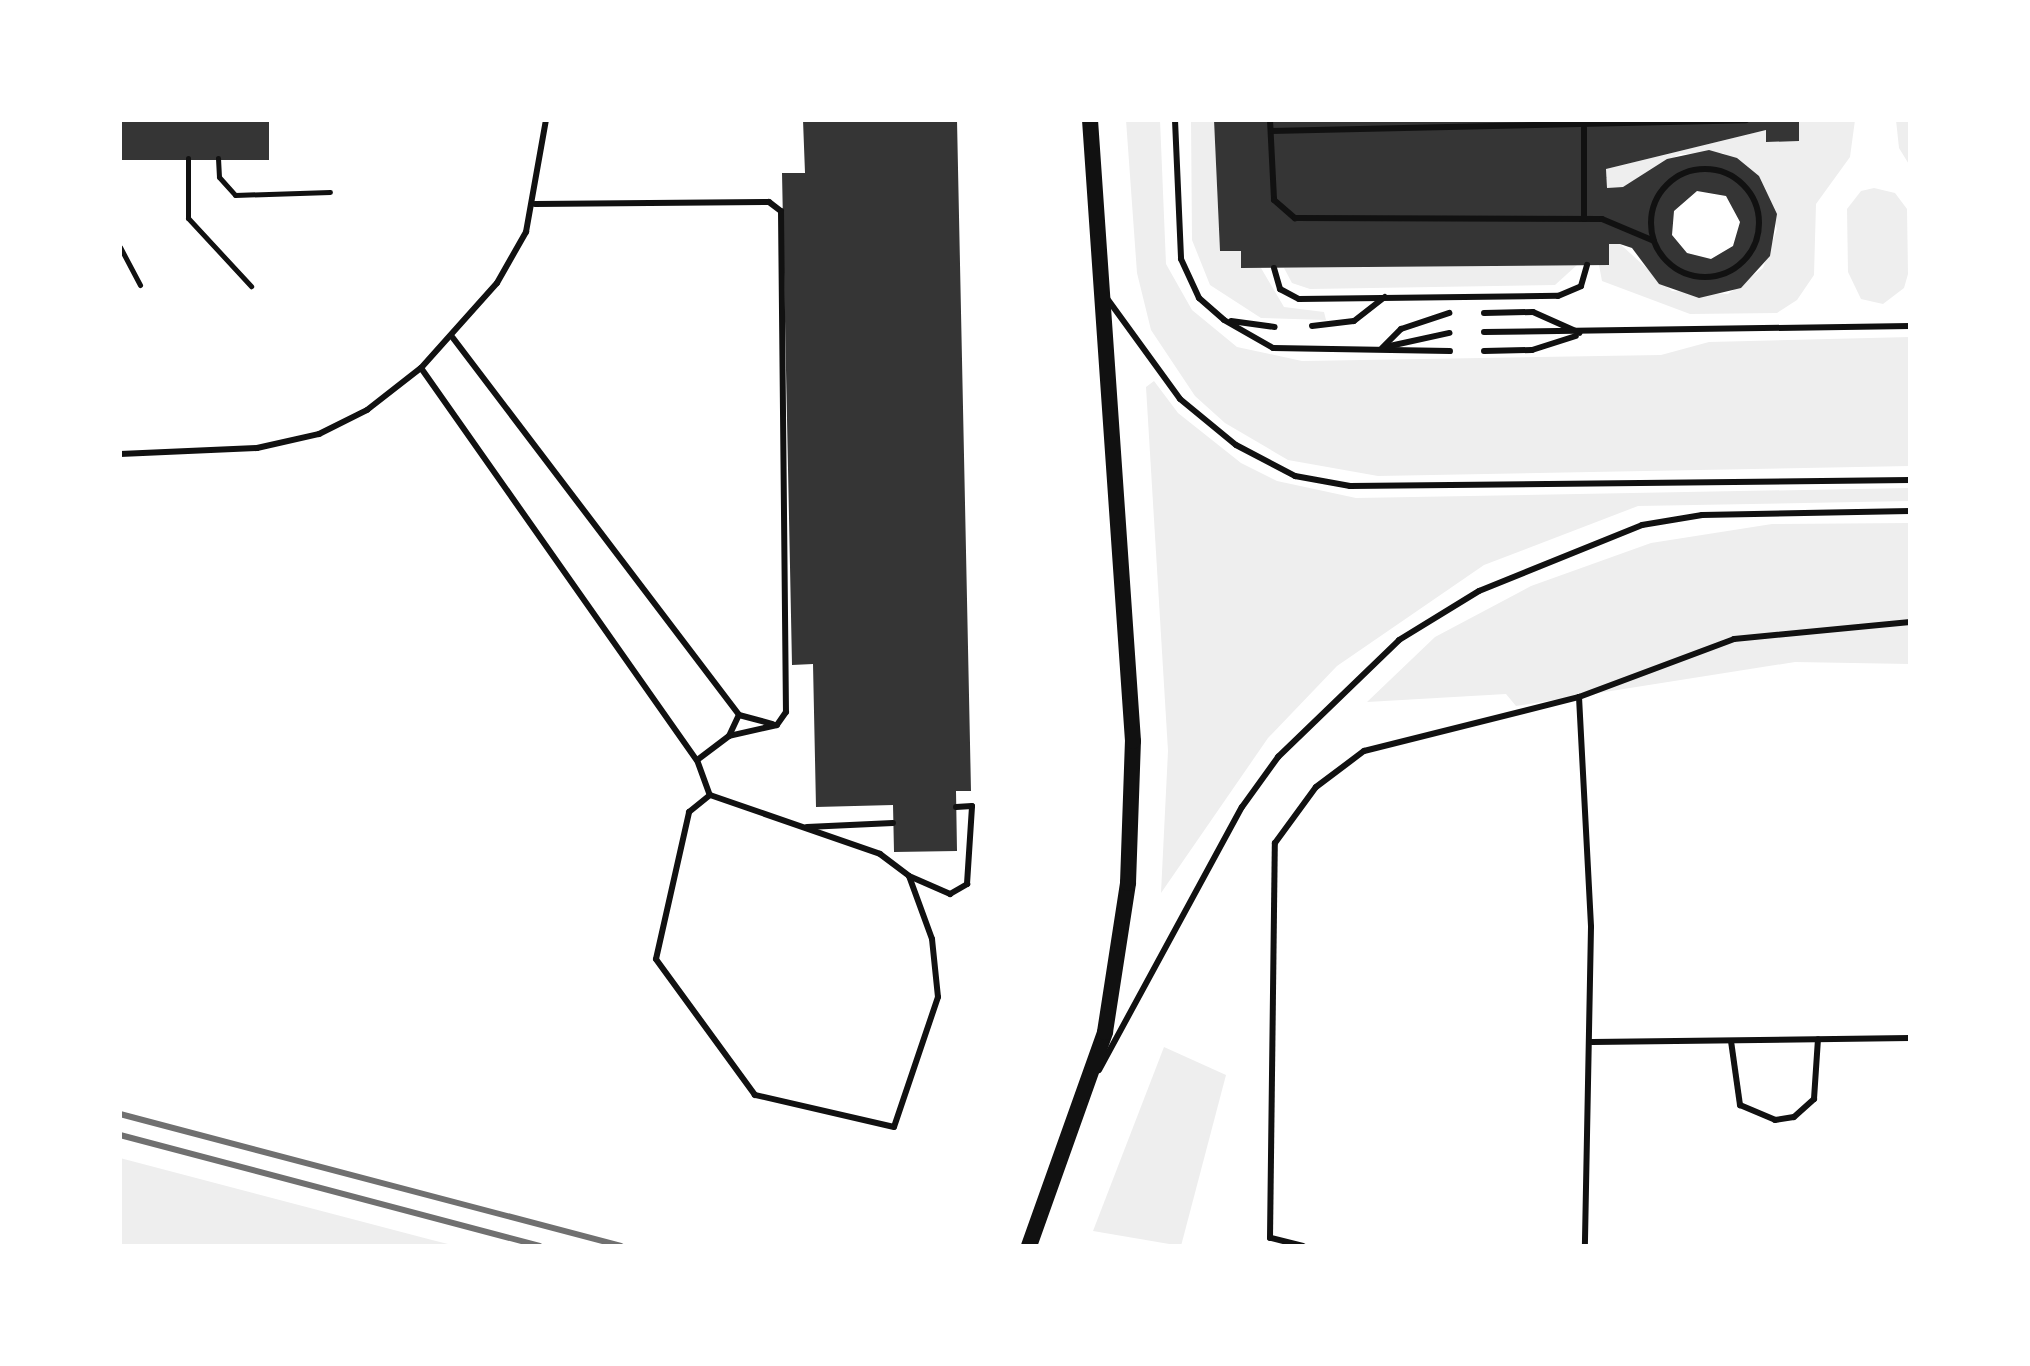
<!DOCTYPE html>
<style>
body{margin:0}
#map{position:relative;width:2030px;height:1366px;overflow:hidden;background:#fff;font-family:"Roboto Condensed",sans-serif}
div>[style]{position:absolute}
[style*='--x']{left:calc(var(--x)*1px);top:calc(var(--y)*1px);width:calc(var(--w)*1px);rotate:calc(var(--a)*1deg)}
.green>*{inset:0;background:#eee}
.building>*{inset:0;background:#353535;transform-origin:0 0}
.path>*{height:5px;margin:-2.5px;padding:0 2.5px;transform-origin:2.5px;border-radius:2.5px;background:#111}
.service>*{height:6px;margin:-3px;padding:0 3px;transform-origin:3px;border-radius:3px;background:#111}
.service>.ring{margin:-3px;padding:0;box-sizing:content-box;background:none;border:6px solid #111;border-radius:50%}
.secondary>*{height:16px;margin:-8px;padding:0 8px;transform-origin:8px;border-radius:8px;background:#111}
.rail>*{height:6px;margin:-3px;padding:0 3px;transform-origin:3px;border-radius:3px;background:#707070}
span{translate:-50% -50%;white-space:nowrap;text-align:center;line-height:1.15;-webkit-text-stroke:8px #fff;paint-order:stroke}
.frame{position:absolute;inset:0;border:122px solid #fff;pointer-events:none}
</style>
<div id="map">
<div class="green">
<div style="clip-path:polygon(1126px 120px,1160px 120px,1166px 264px,1192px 310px,1237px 347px,1302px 361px,1661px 355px,1709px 342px,1910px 337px,1910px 466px,1378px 476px,1288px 460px,1225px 423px,1195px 396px,1151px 330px,1137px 273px)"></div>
<div style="clip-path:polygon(1191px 120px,1214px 120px,1220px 251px,1241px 251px,1241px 268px,1261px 268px,1284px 307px,1324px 312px,1326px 320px,1261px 318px,1210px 285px,1192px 240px)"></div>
<div style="clip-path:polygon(1855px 120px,1850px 157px,1816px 204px,1814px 275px,1797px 300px,1777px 313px,1690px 314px,1602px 281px,1599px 265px,1609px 264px,1609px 244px,1620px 244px,1672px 291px,1728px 294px,1763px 268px,1777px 229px,1759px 176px,1723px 153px,1680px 154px,1623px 187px,1607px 188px,1606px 169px,1766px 130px,1767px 142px,1799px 141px,1799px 121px)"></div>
<div style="clip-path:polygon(1896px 120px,1910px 120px,1910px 166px,1899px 148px)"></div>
<div style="clip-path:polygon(1874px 188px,1895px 193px,1907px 209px,1908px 274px,1904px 288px,1883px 304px,1861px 299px,1848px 272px,1847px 209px,1861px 191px)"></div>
<div style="clip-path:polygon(1577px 265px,1555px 285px,1310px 289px,1292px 283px,1284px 268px)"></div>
<div style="clip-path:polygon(1154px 381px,1178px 413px,1241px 463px,1277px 481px,1356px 498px,1910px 488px,1910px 501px,1638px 506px,1484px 565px,1337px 666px,1268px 738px,1161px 893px,1168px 751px,1146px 387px)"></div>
<div style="clip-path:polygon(1910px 523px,1910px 664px,1795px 662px,1516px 706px,1506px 694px,1367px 702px,1435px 637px,1531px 586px,1651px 543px,1772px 524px)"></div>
<div style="clip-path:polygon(1164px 1047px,1226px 1075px,1181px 1246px,1093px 1231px)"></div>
<div style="clip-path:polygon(120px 1158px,432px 1240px,456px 1246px,120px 1246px)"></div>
</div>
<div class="building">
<div style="left:120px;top:120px;width:149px;height:40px"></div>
<div style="clip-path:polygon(803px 120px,957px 120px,971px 791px,956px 791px,957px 851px,894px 852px,893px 805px,816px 807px,813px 664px,792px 665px,782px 173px,805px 173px)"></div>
<div style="clip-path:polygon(evenodd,1214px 120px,1799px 120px,1799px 141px,1766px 142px,1766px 130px,1606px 169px,1607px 188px,1623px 187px,1667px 159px,1709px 150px,1737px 158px,1759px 176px,1777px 214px,1770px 256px,1741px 288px,1699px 298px,1659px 284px,1632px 248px,1620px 244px,1609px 244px,1609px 265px,1241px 268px,1241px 251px,1220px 251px,1214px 120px,1697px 191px,1726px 196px,1740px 222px,1733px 246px,1711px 259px,1687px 253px,1672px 235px,1674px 211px,1697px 191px)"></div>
</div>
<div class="path">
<div style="--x:188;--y:158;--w:60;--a:90"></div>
<div style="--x:188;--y:218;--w:93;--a:47.2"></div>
<div style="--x:218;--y:158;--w:19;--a:87"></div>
<div style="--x:219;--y:177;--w:24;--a:48"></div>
<div style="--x:235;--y:195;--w:95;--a:-1.8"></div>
<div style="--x:120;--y:247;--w:43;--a:62.2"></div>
</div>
<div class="service">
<div style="--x:1175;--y:120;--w:139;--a:87.5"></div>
<div style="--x:1181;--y:259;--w:43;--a:65.2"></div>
<div style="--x:1199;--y:298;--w:33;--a:41"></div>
<div style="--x:1224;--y:320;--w:56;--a:29.7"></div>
<div style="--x:1273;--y:348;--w:177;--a:1"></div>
<div style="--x:1270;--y:120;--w:80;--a:87.1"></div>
<div style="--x:1274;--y:200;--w:28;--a:41"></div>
<div style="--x:1295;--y:218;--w:307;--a:0.2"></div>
<div style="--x:1602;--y:219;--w:56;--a:22.9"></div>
<div style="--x:1584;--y:128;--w:91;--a:90"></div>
<div style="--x:1271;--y:131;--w:475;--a:-1.3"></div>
<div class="ring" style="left:1651px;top:169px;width:102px;height:102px"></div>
<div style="--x:535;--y:204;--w:234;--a:-0.5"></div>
<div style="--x:769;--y:202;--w:15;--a:37"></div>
<div style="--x:781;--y:211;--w:501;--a:89.43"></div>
<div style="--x:786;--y:712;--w:16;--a:125"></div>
<div style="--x:777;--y:725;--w:49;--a:167.1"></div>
<div style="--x:729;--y:736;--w:40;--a:143"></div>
<div style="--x:1274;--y:268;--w:22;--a:74"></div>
<div style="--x:1280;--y:289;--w:21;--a:28"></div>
<div style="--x:1299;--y:299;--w:259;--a:-0.7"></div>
<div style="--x:1558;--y:296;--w:25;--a:-23"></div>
<div style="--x:1581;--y:286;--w:22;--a:-74"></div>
<div style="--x:1106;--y:297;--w:126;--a:54"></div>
<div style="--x:1180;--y:399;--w:72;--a:39.4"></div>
<div style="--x:1236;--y:445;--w:67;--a:27.7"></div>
<div style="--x:1295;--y:476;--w:56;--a:10.3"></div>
<div style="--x:1350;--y:486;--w:560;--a:-0.61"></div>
<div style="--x:1484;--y:313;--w:49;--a:-1.2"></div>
<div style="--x:1533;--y:312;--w:51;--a:24.1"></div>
<div style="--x:1231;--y:321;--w:44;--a:7.8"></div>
<div style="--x:1312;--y:326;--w:42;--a:-6.8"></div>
<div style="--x:1354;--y:321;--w:39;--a:-38"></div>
<div style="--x:1484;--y:332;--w:426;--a:-0.8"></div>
<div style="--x:453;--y:338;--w:473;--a:52.8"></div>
<div style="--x:739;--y:715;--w:35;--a:15"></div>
<div style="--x:1385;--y:347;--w:66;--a:-12.3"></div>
<div style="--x:1382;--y:348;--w:27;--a:-45"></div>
<div style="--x:1401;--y:329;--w:51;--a:-18.4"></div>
<div style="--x:1484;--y:351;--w:48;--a:-1.2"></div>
<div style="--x:1532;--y:350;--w:46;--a:-17.7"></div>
<div style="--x:421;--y:368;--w:479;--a:54.9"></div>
<div style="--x:697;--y:760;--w:37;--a:70"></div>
<div style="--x:710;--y:795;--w:180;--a:19.1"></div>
<div style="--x:880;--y:854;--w:36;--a:37"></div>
<div style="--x:909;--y:876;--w:67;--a:69.9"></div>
<div style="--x:932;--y:939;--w:58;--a:84.1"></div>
<div style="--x:938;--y:997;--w:137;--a:108.7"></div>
<div style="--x:894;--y:1127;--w:143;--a:-167"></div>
<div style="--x:755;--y:1095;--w:168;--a:-126.1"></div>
<div style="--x:656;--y:959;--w:151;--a:-77.3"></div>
<div style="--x:689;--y:812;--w:27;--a:-39"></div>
<div style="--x:120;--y:454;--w:137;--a:-2.5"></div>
<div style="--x:257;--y:448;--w:64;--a:-12.7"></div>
<div style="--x:319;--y:434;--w:54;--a:-26.6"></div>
<div style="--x:367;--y:410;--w:68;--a:-37.9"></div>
<div style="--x:421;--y:368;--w:114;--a:-48.2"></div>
<div style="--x:497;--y:283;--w:59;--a:-60.4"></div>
<div style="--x:526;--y:232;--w:114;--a:-79.9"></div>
<div style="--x:1579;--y:697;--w:230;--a:87"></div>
<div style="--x:1591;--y:927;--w:319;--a:91.1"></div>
<div style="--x:729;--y:736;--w:23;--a:-65"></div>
<div style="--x:807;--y:827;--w:86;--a:-2.7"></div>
<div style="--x:909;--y:876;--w:45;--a:23.7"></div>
<div style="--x:950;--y:894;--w:20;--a:-30"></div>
<div style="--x:967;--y:884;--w:78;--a:-86.3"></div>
<div style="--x:972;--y:806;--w:16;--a:176"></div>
<div style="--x:1731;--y:1041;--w:65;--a:82"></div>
<div style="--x:1740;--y:1105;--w:38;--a:23"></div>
<div style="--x:1775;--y:1120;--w:19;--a:-9"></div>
<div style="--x:1794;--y:1117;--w:27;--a:-42"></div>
<div style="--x:1814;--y:1099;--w:60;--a:-86.2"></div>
<div style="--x:1592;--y:1042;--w:318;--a:-0.7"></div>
<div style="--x:1099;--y:1070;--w:299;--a:-61.5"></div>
<div style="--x:1242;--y:807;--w:62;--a:-54.2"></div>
<div style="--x:1278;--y:757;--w:168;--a:-44"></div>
<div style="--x:1399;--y:640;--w:94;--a:-31.5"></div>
<div style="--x:1479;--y:591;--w:176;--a:-22"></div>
<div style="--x:1642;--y:525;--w:61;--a:-9.5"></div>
<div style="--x:1702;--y:515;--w:208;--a:-1.1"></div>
<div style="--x:1303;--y:1246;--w:34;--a:-166"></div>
<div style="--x:1270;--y:1238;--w:395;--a:-89.3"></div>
<div style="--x:1275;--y:843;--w:69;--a:-53.8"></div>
<div style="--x:1316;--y:787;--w:60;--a:-36.9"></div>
<div style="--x:1364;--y:751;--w:222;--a:-14.1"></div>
<div style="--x:1579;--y:697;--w:165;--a:-20.5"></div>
<div style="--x:1734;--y:639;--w:177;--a:-5.5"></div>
</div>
<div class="secondary">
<div style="--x:1029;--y:1246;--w:227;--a:-70.4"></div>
<div style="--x:1105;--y:1032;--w:151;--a:-81.2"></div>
<div style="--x:1128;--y:883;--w:142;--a:-88"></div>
<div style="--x:1133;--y:741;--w:622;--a:-93.96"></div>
</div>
<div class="rail">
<div style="--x:120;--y:1114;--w:518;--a:14.76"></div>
<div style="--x:120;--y:1135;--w:434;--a:14.8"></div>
</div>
<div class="frame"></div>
</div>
